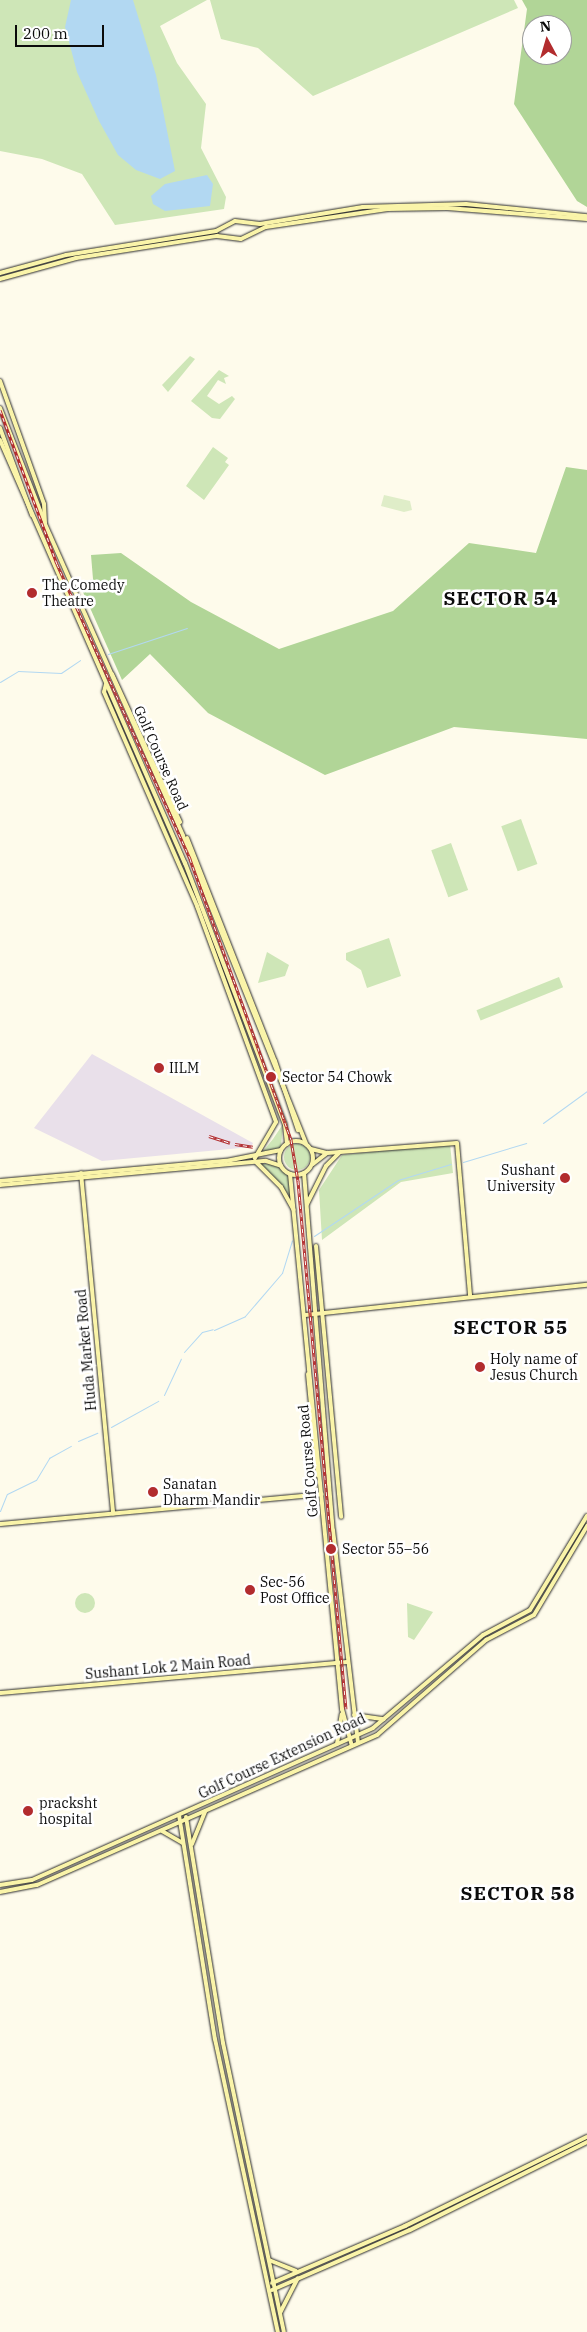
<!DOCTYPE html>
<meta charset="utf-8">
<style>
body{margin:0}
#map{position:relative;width:587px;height:2332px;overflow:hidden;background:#fefbeb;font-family:"IBM Plex Serif",serif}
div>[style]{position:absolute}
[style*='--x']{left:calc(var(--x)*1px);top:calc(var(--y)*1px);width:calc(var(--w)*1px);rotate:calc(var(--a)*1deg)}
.industrial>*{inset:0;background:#e9e0ea}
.green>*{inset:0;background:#cee6b7;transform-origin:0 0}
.round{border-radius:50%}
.forest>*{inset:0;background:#b1d597}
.pitch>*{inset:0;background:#dfedc8}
.water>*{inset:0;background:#b2d8f2}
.stream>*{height:1px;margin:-0.5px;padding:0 0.5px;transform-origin:0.5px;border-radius:0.5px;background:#b2d8f2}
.roads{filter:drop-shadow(0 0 1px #2d2d2d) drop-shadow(0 0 1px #2d2d2d)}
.secondary>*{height:4px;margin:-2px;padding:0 2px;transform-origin:2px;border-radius:2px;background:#faf4a9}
.secondary>.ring{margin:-2px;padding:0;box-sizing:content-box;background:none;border:4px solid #faf4a9;border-radius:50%}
.rail>*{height:3px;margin-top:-1.5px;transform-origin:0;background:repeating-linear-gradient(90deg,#fff 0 4px,#b22c2e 0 8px);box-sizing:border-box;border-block:1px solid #b22c2e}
.dots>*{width:14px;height:14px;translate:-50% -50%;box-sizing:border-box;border:2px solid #fff;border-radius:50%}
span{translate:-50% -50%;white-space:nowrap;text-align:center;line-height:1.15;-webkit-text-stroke:5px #fff;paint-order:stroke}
.poi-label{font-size:14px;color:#0b0b0b}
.left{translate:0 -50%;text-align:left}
.right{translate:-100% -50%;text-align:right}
.street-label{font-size:14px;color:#0b0b0b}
.district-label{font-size:19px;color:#0b0b0b;font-weight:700;letter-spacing:1px}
.north{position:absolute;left:522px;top:15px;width:50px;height:50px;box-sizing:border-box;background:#fff;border:1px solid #9d9d9d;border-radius:50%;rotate:354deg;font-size:14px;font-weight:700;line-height:20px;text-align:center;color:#0b0b0b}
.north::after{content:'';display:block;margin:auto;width:18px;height:22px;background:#b22c2e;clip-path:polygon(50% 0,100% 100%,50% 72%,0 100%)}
.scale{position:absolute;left:15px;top:25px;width:89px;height:22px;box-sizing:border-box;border:2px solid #0b0b0b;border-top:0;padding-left:6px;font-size:15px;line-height:18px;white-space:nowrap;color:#0b0b0b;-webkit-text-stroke:4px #fff;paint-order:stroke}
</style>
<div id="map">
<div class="industrial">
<div style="clip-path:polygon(92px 1054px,253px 1143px,251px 1147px,102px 1161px,34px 1128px)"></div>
</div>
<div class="green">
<div style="clip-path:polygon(0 0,207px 0,160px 26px,177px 63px,206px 104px,201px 148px,226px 197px,224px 209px,115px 225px,82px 174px,42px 159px,0 151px)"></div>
<div style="clip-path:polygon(210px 0,514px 0,518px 8px,313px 96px,258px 48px,221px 39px)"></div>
<div style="clip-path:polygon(190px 356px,195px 359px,168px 392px,162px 385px)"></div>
<div style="clip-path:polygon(219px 370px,229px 376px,224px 378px,226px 384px,218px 380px,207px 396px,219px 404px,232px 396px,235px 399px,220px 419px,212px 418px,191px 401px)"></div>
<div style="clip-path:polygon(213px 447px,228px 458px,225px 462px,229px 465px,204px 500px,186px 486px)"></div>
<div style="left:521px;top:819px;width:48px;height:21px;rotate:70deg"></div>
<div style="left:451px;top:843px;width:50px;height:21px;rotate:70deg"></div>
<div style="clip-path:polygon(389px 938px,401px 976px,367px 988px,361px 970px,346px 960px,346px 953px)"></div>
<div style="clip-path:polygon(267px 952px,289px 965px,285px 976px,258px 983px)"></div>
<div style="left:559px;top:977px;width:11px;height:89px;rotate:68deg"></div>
<div style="clip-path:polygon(283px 1124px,281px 1147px,260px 1155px,273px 1139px)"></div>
<div style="clip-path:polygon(450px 1144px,453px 1173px,401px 1182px,322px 1240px,319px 1190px,342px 1155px)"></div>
<div class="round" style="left:284px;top:1144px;width:26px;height:26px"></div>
<div style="clip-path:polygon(261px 1164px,275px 1164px,289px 1177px,294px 1200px)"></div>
<div class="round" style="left:75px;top:1593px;width:20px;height:20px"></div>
<div style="clip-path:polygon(407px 1603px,433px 1612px,414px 1640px,408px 1637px)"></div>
</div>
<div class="forest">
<div style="clip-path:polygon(evenodd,522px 0,587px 0,587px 207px,577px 201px,514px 104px,527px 9px,522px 0,532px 25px,562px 25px,562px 55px,532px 55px,532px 25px)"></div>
<div style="clip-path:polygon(566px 467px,587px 470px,587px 739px,454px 727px,325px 775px,208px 713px,150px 654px,122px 680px,79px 583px,93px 579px,91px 555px,121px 553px,191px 602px,279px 649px,393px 611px,469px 543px,536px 553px)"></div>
</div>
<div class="pitch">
<div style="clip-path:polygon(384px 495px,410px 501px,412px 510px,404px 512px,381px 506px)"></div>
</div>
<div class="water">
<div style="clip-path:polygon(71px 0,133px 0,156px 75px,175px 171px,160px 179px,136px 170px,118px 155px,99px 121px,77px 72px,65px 27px)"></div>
<div style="clip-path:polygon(207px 175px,213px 184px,210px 206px,165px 211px,153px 204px,151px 196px,165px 184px)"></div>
</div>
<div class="stream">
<div style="--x:108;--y:654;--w:83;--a:-18.2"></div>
<div style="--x:0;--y:682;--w:21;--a:-31"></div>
<div style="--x:18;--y:671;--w:43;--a:2.7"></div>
<div style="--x:61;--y:673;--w:23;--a:-34"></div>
<div style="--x:543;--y:1123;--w:54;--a:-36"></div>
<div style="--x:463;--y:1162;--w:66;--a:-16.8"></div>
<div style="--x:314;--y:1236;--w:101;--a:-33.7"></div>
<div style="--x:398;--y:1180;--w:55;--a:-16.8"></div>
<div style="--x:214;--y:1330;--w:34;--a:-24"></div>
<div style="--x:245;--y:1316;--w:57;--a:-49.3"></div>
<div style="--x:282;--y:1273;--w:34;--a:-73"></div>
<div style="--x:184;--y:1352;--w:27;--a:-48"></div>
<div style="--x:202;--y:1332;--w:11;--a:-15"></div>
<div style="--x:164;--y:1395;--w:40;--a:-65"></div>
<div style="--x:111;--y:1427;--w:54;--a:-29"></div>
<div style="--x:78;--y:1441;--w:21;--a:-23"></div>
<div style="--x:0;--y:1511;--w:18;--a:-68"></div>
<div style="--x:7;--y:1494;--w:32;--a:-26"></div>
<div style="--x:36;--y:1480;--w:26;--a:-59"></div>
<div style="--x:49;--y:1458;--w:25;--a:-29"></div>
</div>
<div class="roads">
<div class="secondary">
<div style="--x:0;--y:273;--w:68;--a:-15.3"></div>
<div style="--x:66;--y:255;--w:152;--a:-9.1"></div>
<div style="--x:216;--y:231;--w:21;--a:-28"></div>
<div style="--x:235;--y:221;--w:25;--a:7"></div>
<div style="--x:260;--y:224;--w:104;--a:-9.4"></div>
<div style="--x:363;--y:207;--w:103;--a:-1.7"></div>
<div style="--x:466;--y:204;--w:122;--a:5.7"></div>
<div style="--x:0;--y:279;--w:79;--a:-15.4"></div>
<div style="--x:76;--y:258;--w:143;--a:-8.9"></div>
<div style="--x:217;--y:236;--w:24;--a:7"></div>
<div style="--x:241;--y:239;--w:28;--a:-26"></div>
<div style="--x:266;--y:227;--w:123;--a:-8.4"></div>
<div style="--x:388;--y:209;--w:59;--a:-1"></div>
<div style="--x:447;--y:208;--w:140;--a:4.5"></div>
<div style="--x:0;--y:381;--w:131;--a:70.3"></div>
<div style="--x:44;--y:504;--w:20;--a:87"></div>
<div style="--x:45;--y:524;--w:341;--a:66.1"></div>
<div style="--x:183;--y:836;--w:332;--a:68.2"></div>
<div style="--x:0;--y:408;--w:120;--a:68.6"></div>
<div style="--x:0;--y:428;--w:93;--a:69.8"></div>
<div style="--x:0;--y:440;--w:462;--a:66.4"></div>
<div style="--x:185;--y:863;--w:280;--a:69.1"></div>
<div style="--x:285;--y:1125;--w:19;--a:84"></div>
<div style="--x:112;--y:674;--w:163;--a:65.3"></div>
<div style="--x:106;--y:684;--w:8;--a:104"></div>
<div style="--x:104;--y:692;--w:233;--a:66.5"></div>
<div style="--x:197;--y:906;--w:230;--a:69.9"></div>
<div style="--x:276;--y:1122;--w:42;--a:120.3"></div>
<div style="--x:187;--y:838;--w:240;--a:68.5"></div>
<div style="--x:275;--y:1061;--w:73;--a:71.6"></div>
<div class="ring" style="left:279px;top:1141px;width:30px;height:30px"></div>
<div style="--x:311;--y:1149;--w:16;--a:14"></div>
<div style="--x:327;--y:1153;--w:130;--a:-4.4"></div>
<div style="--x:457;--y:1143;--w:154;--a:85.1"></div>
<div style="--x:256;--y:1162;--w:35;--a:45"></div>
<div style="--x:281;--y:1187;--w:26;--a:61"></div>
<div style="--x:313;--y:1164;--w:18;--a:-38"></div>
<div style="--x:81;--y:1173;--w:342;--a:84.6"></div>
<div style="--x:304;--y:1173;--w:358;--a:85.4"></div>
<div style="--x:333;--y:1530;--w:214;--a:83.3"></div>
<div style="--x:290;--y:1174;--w:538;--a:84.45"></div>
<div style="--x:342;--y:1709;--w:38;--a:75"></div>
<div style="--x:0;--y:1181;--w:227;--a:-5.1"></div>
<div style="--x:226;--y:1161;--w:56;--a:-11.3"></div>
<div style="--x:0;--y:1185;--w:267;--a:-5.2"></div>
<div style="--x:266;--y:1161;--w:16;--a:18"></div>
<div style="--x:307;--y:1204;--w:42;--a:-63.4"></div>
<div style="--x:326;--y:1166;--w:20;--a:-45"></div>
<div style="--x:316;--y:1246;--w:272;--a:84.7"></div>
<div style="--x:305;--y:1315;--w:284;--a:-6.1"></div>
<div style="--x:308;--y:1374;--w:102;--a:84.4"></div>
<div style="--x:0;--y:1524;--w:323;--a:-5.3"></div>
<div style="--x:0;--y:1693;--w:349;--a:-5.1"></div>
<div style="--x:354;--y:1715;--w:30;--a:8"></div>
<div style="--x:337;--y:1744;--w:30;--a:-81"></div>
<div style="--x:179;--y:1815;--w:227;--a:80.9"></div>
<div style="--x:215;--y:2039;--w:300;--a:77.9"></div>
<div style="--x:186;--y:1817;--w:229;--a:80.7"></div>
<div style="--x:223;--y:2043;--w:295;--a:78.1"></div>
<div style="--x:162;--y:1831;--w:24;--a:30"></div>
<div style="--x:192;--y:1844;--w:35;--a:-68"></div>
<div style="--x:0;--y:1885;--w:32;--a:-9"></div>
<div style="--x:32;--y:1880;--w:373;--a:-24"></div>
<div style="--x:373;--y:1728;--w:144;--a:-40.2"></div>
<div style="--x:483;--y:1635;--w:53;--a:-28"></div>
<div style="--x:530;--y:1610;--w:110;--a:-58.8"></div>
<div style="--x:0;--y:1892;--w:38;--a:-11"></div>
<div style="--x:37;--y:1885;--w:372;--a:-23.8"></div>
<div style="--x:377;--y:1735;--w:145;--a:-41.1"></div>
<div style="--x:486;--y:1640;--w:54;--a:-27.5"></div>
<div style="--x:534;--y:1615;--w:104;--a:-59.2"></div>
<div style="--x:269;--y:2260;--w:29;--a:22"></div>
<div style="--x:272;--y:2283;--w:145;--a:-23.2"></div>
<div style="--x:405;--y:2226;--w:203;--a:-26.1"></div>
<div style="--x:272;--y:2290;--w:150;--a:-23.5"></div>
<div style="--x:410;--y:2230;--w:198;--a:-26.4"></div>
<div style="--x:280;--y:2313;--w:39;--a:-63"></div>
</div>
</div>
<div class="rail">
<div style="--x:0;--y:410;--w:164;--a:69.7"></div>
<div style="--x:57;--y:564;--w:324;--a:65.7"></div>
<div style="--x:190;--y:859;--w:299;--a:70.2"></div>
<div style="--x:291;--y:1140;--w:42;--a:80.3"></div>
<div style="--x:298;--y:1181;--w:530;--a:84.81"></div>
<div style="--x:209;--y:1136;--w:22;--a:18"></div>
<div style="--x:235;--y:1144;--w:18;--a:9"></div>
</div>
<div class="dots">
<div style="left:32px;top:593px;background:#b22c2e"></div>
<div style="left:159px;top:1068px;background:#b22c2e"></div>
<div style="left:271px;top:1077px;background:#b22c2e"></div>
<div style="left:565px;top:1178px;background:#b22c2e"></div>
<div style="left:480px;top:1367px;background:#b22c2e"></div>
<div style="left:153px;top:1492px;background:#b22c2e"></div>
<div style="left:331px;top:1549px;background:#b22c2e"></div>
<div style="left:250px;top:1590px;background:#b22c2e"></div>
<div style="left:28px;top:1811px;background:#b22c2e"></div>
</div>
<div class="poi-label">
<span class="left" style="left:42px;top:593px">The Comedy<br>Theatre</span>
<span class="left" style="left:169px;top:1068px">IILM</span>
<span class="left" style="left:282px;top:1077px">Sector 54 Chowk</span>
<span class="right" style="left:555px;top:1178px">Sushant<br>University</span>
<span class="left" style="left:490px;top:1367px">Holy name of<br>Jesus Church</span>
<span class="left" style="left:163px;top:1492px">Sanatan<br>Dharm Mandir</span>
<span class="left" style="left:342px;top:1549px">Sector 55–56</span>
<span class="left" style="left:260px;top:1590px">Sec-56<br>Post Office</span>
<span class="left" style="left:39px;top:1811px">pracksht<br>hospital</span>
</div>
<div class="street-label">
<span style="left:161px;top:758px;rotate:66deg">Golf Course Road</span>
<span style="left:86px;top:1350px;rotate:-95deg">Huda Market Road</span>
<span style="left:308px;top:1461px;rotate:-95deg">Golf Course Road</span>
<span style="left:168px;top:1667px;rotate:-5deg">Sushant Lok 2 Main Road</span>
<span style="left:282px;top:1756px;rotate:-25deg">Golf Course Extension Road</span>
</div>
<div class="district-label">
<span style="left:501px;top:599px">SECTOR 54</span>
<span style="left:511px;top:1328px">SECTOR 55</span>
<span style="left:518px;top:1894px">SECTOR 58</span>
</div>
<div class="north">N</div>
<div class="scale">200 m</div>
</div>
